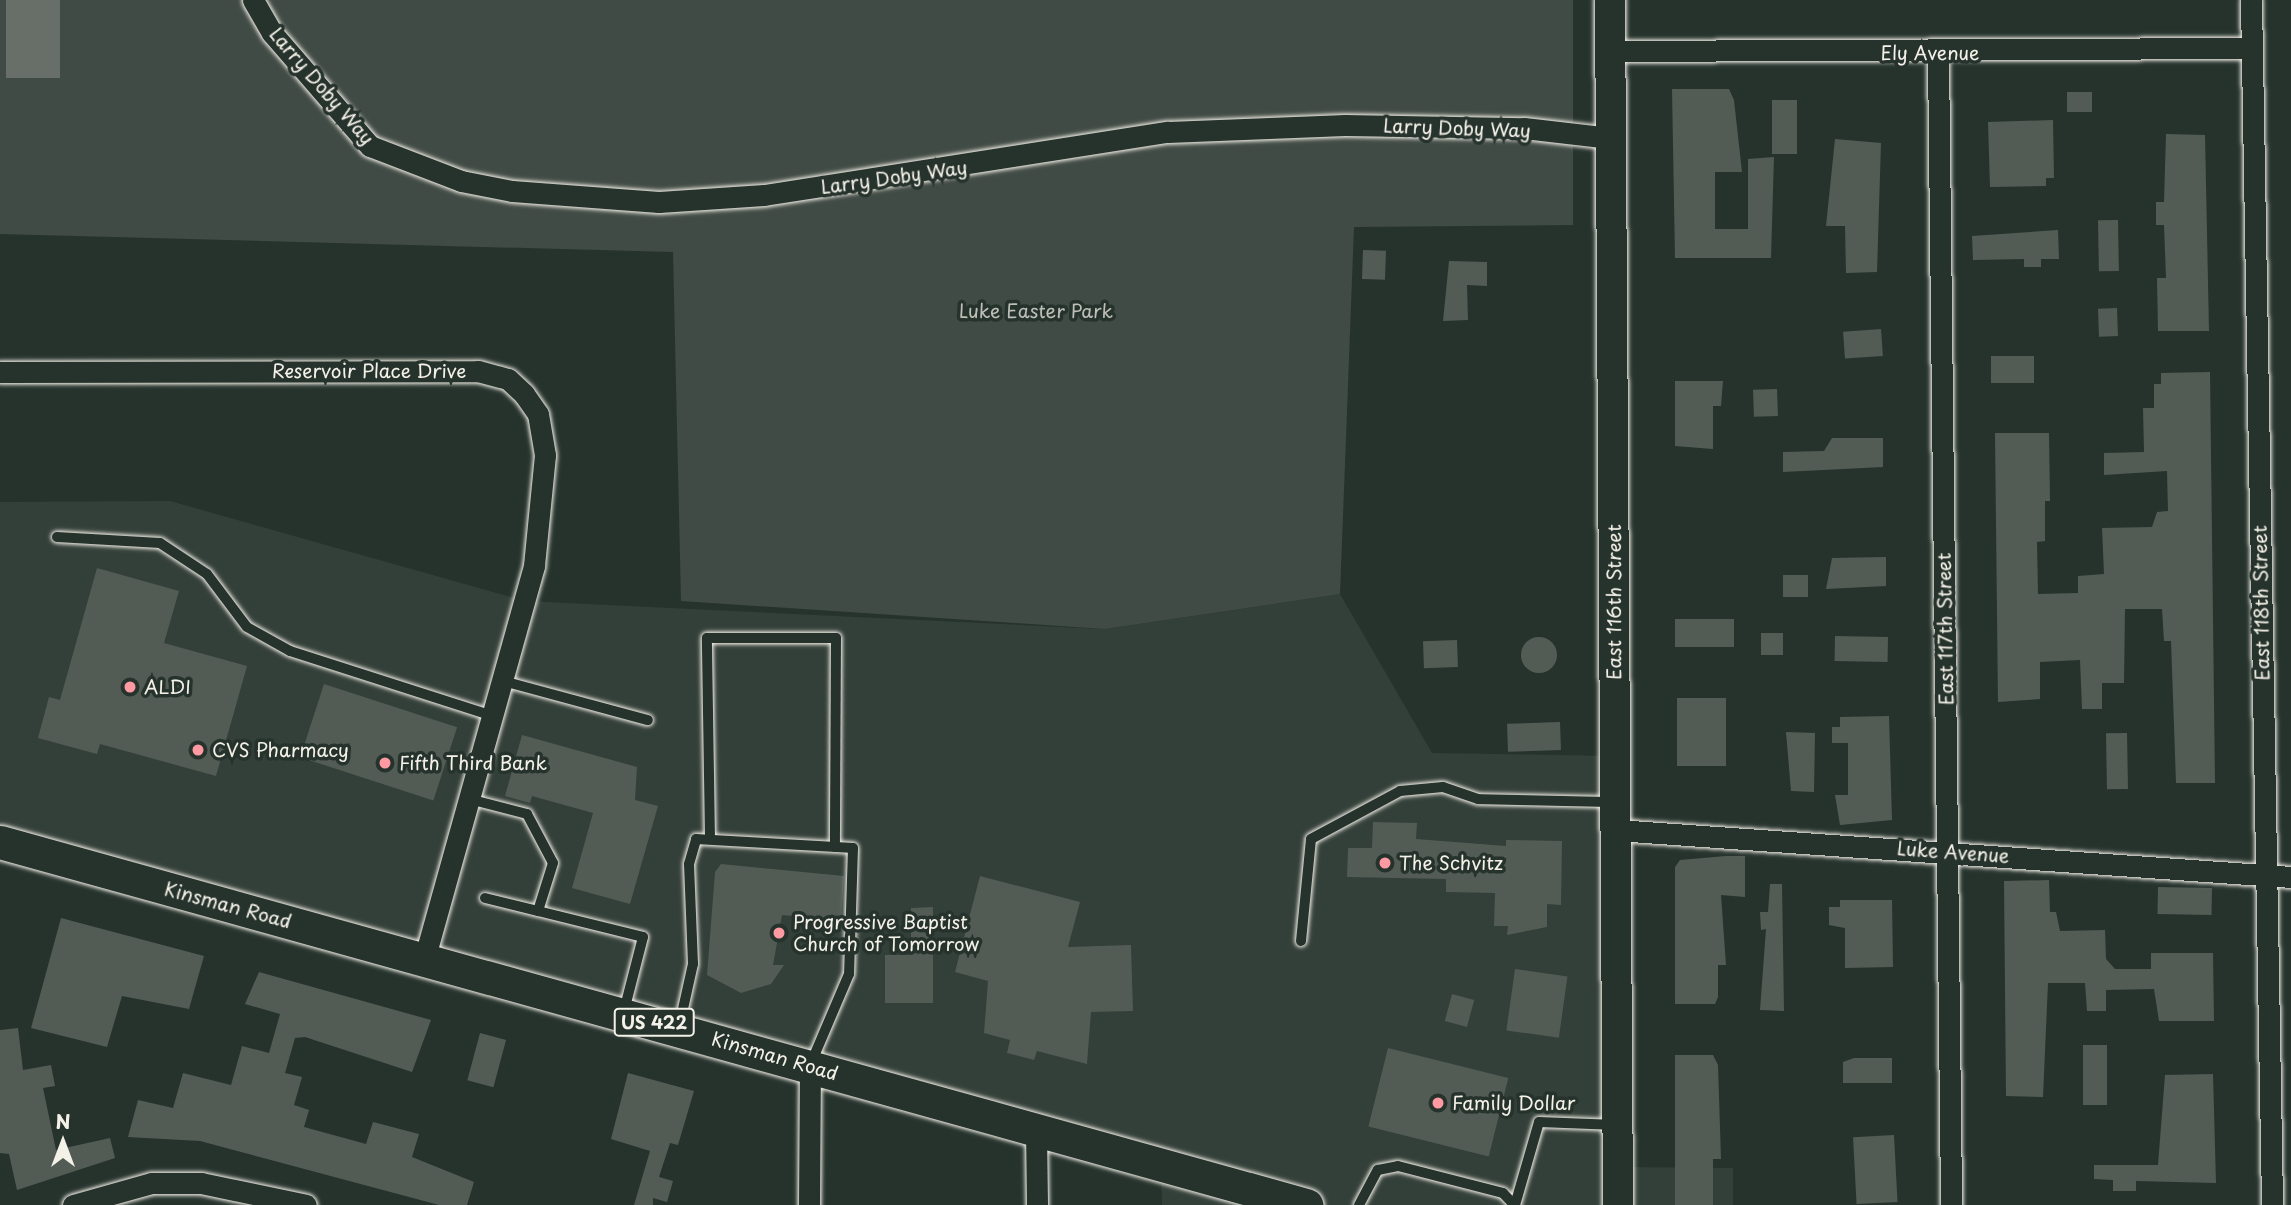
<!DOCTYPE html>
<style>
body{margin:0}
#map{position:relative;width:2291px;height:1205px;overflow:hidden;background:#26332d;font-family:"Playpen Sans",sans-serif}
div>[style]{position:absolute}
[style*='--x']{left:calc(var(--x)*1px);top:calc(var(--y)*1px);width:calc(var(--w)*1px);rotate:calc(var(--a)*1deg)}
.built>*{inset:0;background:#333f39}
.green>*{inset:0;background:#414b45}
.water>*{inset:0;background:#676f68;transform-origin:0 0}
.building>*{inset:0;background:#525c55;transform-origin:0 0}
.round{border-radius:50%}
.roads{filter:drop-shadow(0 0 2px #f4f1e8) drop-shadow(0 0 2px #f4f1e8)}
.lane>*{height:10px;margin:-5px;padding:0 5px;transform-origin:5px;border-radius:5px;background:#26332d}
.street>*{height:21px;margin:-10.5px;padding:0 10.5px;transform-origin:10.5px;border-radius:10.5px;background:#26332d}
.secondary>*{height:30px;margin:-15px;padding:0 15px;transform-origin:15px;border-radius:15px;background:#26332d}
.primary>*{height:33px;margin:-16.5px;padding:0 16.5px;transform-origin:16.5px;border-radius:16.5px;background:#26332d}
.dots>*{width:19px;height:19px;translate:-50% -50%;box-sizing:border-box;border:4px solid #26332d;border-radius:50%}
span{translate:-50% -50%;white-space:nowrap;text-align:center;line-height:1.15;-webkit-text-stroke:7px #26332d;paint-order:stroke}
.shield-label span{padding:2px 5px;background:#26332d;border:2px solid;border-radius:5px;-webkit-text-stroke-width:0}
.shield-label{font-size:18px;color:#f4f1e8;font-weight:700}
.street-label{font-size:19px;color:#f4f1e8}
.park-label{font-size:19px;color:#bebfb7}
.poi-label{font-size:19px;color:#f4f1e8}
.left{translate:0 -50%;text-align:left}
.north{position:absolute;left:28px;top:1107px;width:70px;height:70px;-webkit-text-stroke:5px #26332d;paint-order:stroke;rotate:0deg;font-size:19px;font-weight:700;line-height:28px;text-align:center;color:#f4f1e8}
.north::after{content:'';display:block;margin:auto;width:24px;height:32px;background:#f4f1e8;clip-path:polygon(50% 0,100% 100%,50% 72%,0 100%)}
</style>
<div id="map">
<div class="built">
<div style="clip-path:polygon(170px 501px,525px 601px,1105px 629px,1340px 594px,1432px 753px,1615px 756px,1618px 1167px,1733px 1168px,1733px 1205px,1162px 1205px,1161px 1166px,0 842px,0 502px)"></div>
</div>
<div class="green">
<div style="clip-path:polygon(0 0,1573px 0,1573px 225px,1354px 227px,1340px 594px,1105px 629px,681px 601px,673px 252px,0 234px)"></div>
</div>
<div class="water">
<div style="left:6px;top:0;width:54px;height:78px"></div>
</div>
<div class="building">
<div style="clip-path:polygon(1672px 89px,1729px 89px,1734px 100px,1742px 172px,1715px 172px,1715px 229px,1748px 229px,1748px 159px,1774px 157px,1771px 258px,1675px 258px)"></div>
<div style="left:2092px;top:92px;width:20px;height:25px;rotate:90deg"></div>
<div style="left:1772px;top:100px;width:25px;height:54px"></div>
<div style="clip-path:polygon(2053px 120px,2054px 178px,2046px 178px,2046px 186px,1990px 187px,1988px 122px)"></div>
<div style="clip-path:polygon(2166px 134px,2205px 135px,2209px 331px,2158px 331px,2157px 278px,2166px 278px,2164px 225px,2156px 225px,2156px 202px,2164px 202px)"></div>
<div style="clip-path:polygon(1835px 139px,1881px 143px,1877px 272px,1846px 273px,1845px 226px,1826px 226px)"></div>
<div style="left:2118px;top:220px;width:51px;height:20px;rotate:89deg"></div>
<div style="clip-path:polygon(2058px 230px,2059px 259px,2041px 259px,2041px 267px,2024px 267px,2024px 259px,1973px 260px,1972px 236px)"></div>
<div style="left:1363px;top:250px;width:23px;height:29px;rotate:2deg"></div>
<div style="clip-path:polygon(1449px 261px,1487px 262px,1487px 286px,1467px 285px,1468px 320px,1443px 321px)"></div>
<div style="left:2117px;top:308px;width:28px;height:19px;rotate:88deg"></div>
<div style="left:1881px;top:329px;width:27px;height:38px;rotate:86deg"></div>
<div style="left:1991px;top:356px;width:43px;height:27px"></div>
<div style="clip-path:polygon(2210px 372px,2215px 783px,2176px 783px,2171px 641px,2164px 641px,2162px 609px,2125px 609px,2124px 683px,2102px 683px,2102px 709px,2082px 709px,2080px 660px,2040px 662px,2040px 699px,1998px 702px,1995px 433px,2049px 433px,2050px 501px,2045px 501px,2045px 541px,2037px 542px,2038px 594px,2078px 593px,2078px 576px,2104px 574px,2102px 528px,2152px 527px,2157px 512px,2168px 511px,2167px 471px,2104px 475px,2104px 453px,2144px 452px,2143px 408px,2154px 408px,2154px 384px,2161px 384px,2161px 373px)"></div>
<div style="clip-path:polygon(1675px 381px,1723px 381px,1721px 406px,1713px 406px,1713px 449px,1675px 446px)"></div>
<div style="left:1777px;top:389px;width:27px;height:24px;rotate:88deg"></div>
<div style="clip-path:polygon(1832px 438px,1883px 438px,1883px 467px,1783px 472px,1783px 452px,1824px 451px)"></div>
<div style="clip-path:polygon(1886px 557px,1886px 586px,1826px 589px,1832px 558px)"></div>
<div style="clip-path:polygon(97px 568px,179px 591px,164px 643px,247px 666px,216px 776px,100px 744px,97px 754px,38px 738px,49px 697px,60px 700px)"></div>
<div style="left:1783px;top:575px;width:25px;height:22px"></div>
<div style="left:1675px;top:619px;width:59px;height:28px"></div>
<div style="left:1761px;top:633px;width:22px;height:22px"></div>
<div style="left:1835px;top:636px;width:53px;height:25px;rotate:1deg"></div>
<div class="round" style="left:1521px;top:637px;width:36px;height:36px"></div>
<div style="left:1457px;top:640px;width:27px;height:34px;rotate:88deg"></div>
<div style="left:324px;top:684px;width:140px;height:77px;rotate:18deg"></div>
<div style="left:1677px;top:698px;width:49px;height:68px"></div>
<div style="clip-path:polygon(1889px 716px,1892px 820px,1840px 825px,1835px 795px,1848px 795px,1848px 743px,1832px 743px,1832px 727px,1840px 727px,1840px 717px)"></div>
<div style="left:1560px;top:722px;width:28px;height:53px;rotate:88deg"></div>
<div style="clip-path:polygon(1786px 732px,1815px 733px,1814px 792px,1791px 791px)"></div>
<div style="left:2127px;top:733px;width:56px;height:21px;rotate:89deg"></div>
<div style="clip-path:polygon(522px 735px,637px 767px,635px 800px,658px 806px,630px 904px,572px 888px,593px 813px,532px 796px,530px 803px,505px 796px)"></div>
<div style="clip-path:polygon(1373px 822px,1417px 823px,1416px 839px,1506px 846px,1506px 840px,1562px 841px,1561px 905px,1547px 904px,1547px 927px,1507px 935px,1508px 926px,1494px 926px,1495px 893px,1446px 892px,1446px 879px,1347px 877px,1348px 848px,1372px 848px)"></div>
<div style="clip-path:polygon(1726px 856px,1745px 856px,1745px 897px,1721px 895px,1726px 965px,1718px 965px,1718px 997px,1715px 1004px,1675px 1004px,1675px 867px,1680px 860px)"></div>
<div style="clip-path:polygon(721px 864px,844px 876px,841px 920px,782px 915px,773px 965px,784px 965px,771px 984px,741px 993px,707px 975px,715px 872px)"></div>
<div style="clip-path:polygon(980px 876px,1080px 902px,1068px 947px,1131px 945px,1133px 1011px,1091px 1012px,1087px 1064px,1037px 1051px,1034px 1060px,1007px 1053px,1010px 1040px,984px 1033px,988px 981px,955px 972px)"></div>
<div style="clip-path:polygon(2049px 880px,2050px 912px,2056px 912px,2060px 931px,2105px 930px,2106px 959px,2115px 969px,2151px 969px,2151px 953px,2213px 953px,2214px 1021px,2159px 1021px,2154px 989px,2106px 990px,2106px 1011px,2087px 1011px,2085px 983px,2048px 983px,2043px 1097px,2006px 1096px,2004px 881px)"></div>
<div style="clip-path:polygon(1770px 884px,1782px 884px,1784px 1011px,1760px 1010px,1766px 929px,1761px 930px,1760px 912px,1768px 912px)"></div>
<div style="left:2158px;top:887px;width:54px;height:27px;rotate:1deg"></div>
<div style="clip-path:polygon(1840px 900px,1892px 900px,1893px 967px,1845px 968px,1845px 928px,1829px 925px,1829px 907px,1840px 907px)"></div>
<div style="clip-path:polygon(933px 907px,933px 1003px,885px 1003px,885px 955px,911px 955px,911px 908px)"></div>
<div style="clip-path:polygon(61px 918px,204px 956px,189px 1009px,122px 996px,107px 1047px,31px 1028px)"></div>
<div style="left:1515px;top:969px;width:53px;height:62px;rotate:8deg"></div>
<div style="clip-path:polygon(259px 972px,431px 1020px,412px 1072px,305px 1037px,295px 1038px,285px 1073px,302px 1077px,294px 1105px,309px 1110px,304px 1127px,366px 1144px,373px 1122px,419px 1134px,412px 1157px,474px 1182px,467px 1205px,439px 1205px,200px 1141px,128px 1137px,138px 1100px,173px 1108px,183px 1073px,231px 1085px,242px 1046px,269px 1053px,280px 1014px,245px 1004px)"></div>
<div style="left:1452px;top:994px;width:23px;height:28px;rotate:15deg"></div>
<div style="clip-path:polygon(18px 1028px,23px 1070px,51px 1065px,55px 1086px,43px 1088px,56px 1150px,110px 1138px,115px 1158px,17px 1190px,9px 1154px,0 1153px,0 1030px)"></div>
<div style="left:480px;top:1033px;width:27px;height:49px;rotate:15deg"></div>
<div style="left:2083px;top:1045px;width:24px;height:60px"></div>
<div style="left:1388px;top:1048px;width:124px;height:81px;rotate:14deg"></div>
<div style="clip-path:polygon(1675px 1055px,1713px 1055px,1718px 1065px,1721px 1159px,1713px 1159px,1713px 1205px,1675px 1205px)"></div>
<div style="clip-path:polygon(1854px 1058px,1892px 1058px,1892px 1083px,1843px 1083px,1843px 1062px)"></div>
<div style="clip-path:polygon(628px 1073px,694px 1091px,678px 1145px,670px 1143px,659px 1177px,673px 1181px,667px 1202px,653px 1198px,653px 1205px,634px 1205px,650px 1151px,611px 1139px)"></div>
<div style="clip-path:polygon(2213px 1074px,2216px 1183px,2136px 1181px,2136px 1191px,2113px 1191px,2113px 1180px,2094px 1179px,2094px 1165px,2158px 1165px,2165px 1075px)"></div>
<div style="left:1894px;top:1135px;width:67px;height:41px;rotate:87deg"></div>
</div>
<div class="roads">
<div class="lane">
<div style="--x:57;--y:537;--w:103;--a:3.3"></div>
<div style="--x:160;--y:543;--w:56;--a:33.4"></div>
<div style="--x:207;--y:574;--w:66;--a:53"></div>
<div style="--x:247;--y:627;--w:49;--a:29.2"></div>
<div style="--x:290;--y:651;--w:213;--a:17.8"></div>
<div style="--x:503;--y:681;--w:150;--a:15.1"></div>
<div style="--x:469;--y:799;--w:60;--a:14.5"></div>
<div style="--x:527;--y:814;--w:55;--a:62"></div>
<div style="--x:553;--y:863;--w:50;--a:107.4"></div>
<div style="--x:538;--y:911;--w:108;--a:13.9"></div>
<div style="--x:643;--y:937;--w:76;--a:104.4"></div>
<div style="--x:710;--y:839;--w:201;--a:-90.9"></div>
<div style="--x:707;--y:638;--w:129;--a:0"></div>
<div style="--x:836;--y:638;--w:209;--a:90.3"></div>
<div style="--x:485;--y:898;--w:55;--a:13.8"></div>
<div style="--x:1301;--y:941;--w:102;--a:-84.4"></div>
<div style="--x:1311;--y:839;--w:101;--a:-28.3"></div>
<div style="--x:1400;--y:791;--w:43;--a:-5.3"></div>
<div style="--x:1443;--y:787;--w:37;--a:19"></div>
<div style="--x:1478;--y:799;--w:137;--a:1.3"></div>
<div style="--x:679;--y:1027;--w:65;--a:-77.5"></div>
<div style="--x:693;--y:964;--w:100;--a:-92.3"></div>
<div style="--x:689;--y:864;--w:26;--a:-74"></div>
<div style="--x:696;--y:839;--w:157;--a:3.3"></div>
<div style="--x:853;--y:848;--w:126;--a:91.8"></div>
<div style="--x:849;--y:974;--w:97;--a:113.1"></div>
<div style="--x:1359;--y:1205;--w:40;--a:-62"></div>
<div style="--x:1378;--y:1170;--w:20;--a:-11"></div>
<div style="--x:1398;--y:1166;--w:108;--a:14.4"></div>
<div style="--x:1503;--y:1193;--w:16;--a:47"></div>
<div style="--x:1515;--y:1205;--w:86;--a:-73.9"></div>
<div style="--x:1539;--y:1122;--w:78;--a:2.2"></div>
</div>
<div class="street">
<div style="--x:253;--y:0;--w:38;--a:60"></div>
<div style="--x:272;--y:33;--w:150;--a:49.1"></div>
<div style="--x:370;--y:146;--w:97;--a:21"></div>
<div style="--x:461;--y:181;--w:52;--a:11.1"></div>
<div style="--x:512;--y:191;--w:147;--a:4.3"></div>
<div style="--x:659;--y:202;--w:105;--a:-3.8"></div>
<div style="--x:764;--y:195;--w:409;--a:-8.9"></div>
<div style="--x:1168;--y:132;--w:177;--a:-2.3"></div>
<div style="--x:1345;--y:125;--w:179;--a:1"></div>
<div style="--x:1524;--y:128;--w:87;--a:6.6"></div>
<div style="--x:2251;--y:0;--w:1205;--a:89"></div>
<div style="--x:1610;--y:51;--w:641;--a:-0.27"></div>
<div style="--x:1938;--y:54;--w:1151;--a:89.35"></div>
<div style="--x:0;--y:372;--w:478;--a:-0.1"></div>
<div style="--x:478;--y:371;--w:31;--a:15"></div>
<div style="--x:508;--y:379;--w:22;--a:43"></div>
<div style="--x:524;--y:394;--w:24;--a:55"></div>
<div style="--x:538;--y:414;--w:42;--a:80.3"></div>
<div style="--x:545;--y:455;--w:112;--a:95.7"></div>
<div style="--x:534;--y:566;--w:408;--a:105.6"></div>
<div style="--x:1616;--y:830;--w:677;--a:3.98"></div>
<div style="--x:1036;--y:1131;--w:74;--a:89.2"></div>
<div style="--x:73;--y:1205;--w:82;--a:-15.6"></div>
<div style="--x:152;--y:1183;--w:49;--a:0"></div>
<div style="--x:201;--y:1183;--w:107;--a:11.8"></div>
<div style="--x:809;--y:1205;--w:140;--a:-89.6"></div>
</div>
<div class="secondary">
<div style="--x:1610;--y:0;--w:1205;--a:89.62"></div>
</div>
<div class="primary">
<div style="--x:0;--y:842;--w:1356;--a:15.53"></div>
</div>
</div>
<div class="dots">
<div style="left:130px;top:687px;background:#ff9aa2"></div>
<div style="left:198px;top:750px;background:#ff9aa2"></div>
<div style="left:385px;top:763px;background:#ff9aa2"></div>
<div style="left:1385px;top:863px;background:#ff9aa2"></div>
<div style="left:779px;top:933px;background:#ff9aa2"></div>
<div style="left:1438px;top:1103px;background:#ff9aa2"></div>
</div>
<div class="shield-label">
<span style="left:654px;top:1022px">US 422</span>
</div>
<div class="street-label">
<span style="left:1930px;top:53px">Ely Avenue</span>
<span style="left:322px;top:86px;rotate:49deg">Larry Doby Way</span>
<span style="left:1457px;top:128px;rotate:2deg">Larry Doby Way</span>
<span style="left:894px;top:177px;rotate:-8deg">Larry Doby Way</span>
<span style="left:369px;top:371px">Reservoir Place Drive</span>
<span style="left:1614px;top:602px;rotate:-90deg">East 116th Street</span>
<span style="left:2261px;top:603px;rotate:-91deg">East 118th Street</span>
<span style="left:1945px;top:629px;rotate:-91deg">East 117th Street</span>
<span style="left:1953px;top:852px;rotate:4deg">Luke Avenue</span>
<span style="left:228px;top:905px;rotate:15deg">Kinsman Road</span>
<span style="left:775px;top:1056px;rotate:16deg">Kinsman Road</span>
</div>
<div class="park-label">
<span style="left:1036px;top:311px">Luke Easter Park</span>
</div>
<div class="poi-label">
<span class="left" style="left:144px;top:687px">ALDI</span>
<span class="left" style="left:212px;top:750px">CVS Pharmacy</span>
<span class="left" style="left:399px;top:763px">Fifth Third Bank</span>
<span class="left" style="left:1399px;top:863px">The Schvitz</span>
<span class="left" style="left:793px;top:933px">Progressive Baptist<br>Church of Tomorrow</span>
<span class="left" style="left:1452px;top:1103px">Family Dollar</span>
</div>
<div class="north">N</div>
</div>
